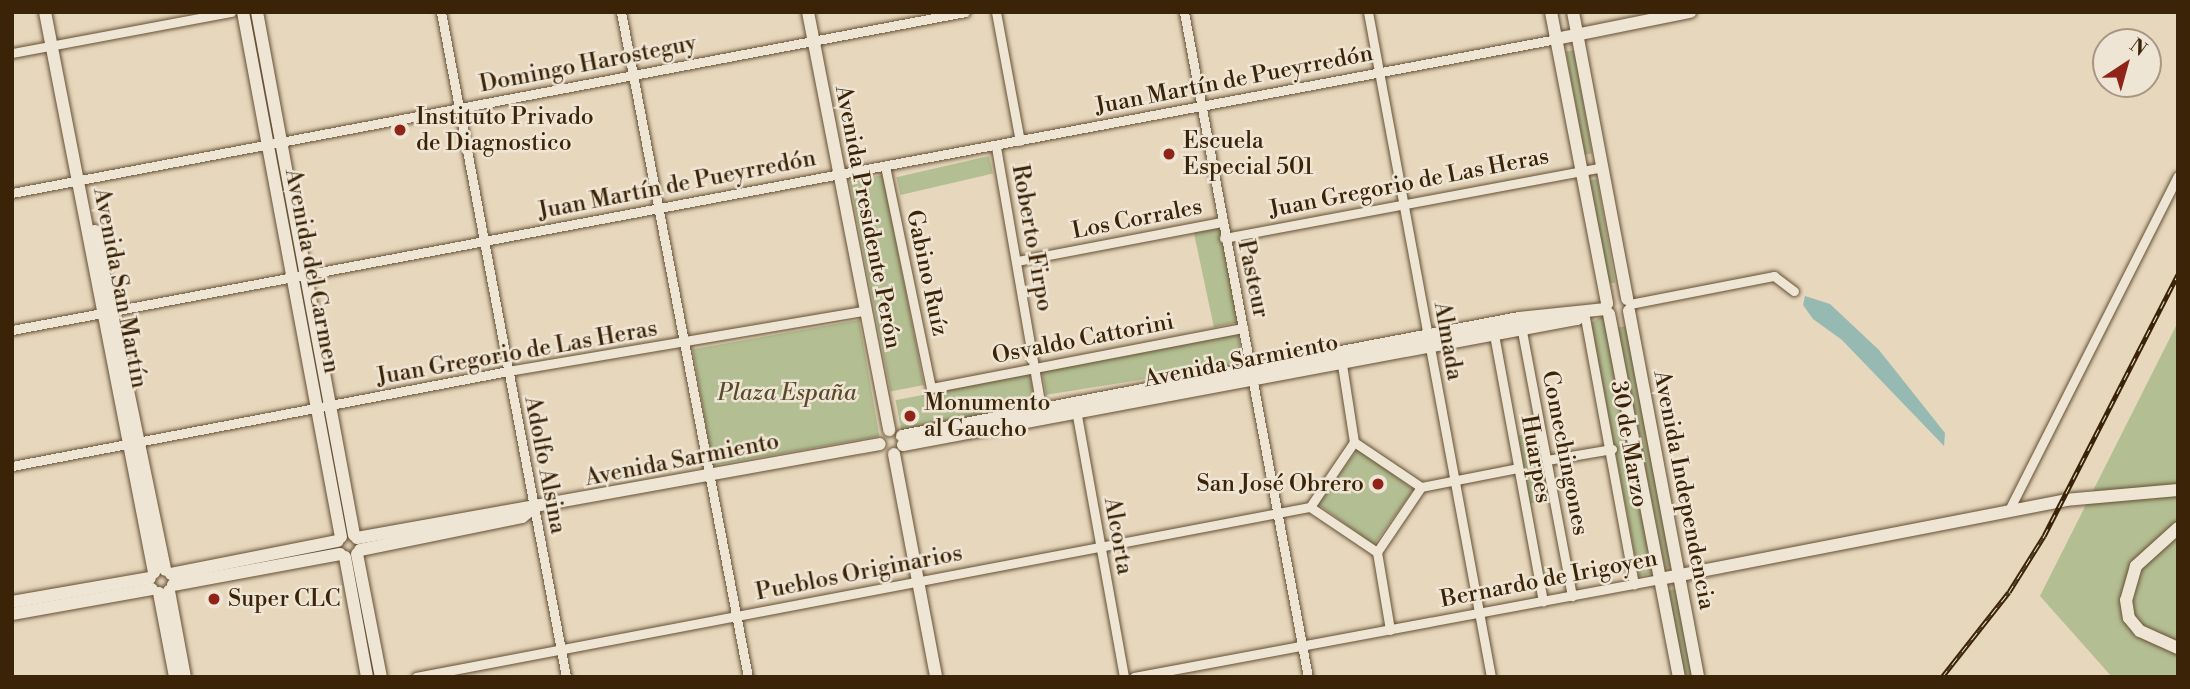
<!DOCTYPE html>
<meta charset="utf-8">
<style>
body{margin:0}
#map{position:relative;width:2190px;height:689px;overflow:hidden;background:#e6d7bd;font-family:"Libre Bodoni",serif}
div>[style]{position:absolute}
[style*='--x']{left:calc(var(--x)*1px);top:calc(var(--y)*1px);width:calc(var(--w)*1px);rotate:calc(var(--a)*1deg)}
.green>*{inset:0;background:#b3be92;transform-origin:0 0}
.water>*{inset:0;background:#96bab2}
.roads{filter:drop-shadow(0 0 2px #655034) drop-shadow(0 0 2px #655034)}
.street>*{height:9px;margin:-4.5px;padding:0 4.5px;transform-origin:4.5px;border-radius:4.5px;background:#efe5d4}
.secondary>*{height:12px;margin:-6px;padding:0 6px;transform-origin:6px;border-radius:6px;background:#efe5d4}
.rail>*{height:5px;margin-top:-2.5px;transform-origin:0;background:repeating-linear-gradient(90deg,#efe5d4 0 8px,#3a2307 0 16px);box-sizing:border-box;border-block:2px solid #3a2307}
.dots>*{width:19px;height:19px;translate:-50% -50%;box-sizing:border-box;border:4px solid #efe5d4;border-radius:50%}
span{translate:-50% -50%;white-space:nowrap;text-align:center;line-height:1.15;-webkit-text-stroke:5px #efe5d4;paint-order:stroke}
.street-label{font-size:23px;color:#3a2307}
.poi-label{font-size:23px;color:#3a2307}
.left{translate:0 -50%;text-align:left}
.right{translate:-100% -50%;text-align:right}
.park-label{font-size:23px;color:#584a2a;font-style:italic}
.frame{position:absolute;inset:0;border:14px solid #3a2307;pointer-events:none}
.north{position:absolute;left:2092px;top:28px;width:70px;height:70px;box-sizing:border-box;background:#efe5d4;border:2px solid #a79782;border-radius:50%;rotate:36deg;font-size:19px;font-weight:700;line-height:28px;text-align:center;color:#3a2307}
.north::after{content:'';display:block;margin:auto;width:24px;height:32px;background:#8f2418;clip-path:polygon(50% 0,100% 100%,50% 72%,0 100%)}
</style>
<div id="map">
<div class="green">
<div style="left:1574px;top:50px;width:105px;height:8px;rotate:80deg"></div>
<div style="left:989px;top:156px;width:18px;height:95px;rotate:77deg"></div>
<div style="left:883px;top:175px;width:214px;height:34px;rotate:79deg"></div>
<div style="left:1597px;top:179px;width:105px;height:8px;rotate:80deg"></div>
<div style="left:1219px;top:226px;width:98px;height:26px;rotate:78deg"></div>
<div style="clip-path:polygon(1604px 315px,1655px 573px,1639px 576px,1591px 323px)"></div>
<div style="left:859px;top:320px;width:118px;height:169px;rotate:80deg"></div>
<div style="clip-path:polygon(2178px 322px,2178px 677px,2112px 677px,2040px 596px)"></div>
<div style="left:1626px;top:326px;width:245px;height:8px;rotate:79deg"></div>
<div style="left:1238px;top:334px;width:30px;height:199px;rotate:81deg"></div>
<div style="left:1030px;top:374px;width:32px;height:137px;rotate:79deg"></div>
<div style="left:1538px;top:432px;width:69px;height:20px;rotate:80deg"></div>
<div style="left:1358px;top:449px;width:69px;height:68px;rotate:36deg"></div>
<div style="left:1676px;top:589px;width:90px;height:8px;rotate:79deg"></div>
</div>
<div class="water">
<div style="clip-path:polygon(1805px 296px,1830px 304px,1879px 350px,1945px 433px,1944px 446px,1842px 340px,1813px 319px,1803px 305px)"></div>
</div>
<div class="roads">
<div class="street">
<div style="--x:441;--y:12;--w:677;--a:79.35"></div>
<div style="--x:621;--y:12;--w:677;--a:79.19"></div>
<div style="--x:996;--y:12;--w:131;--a:79.5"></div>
<div style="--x:1184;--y:12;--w:676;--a:79.44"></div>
<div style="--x:1368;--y:12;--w:676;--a:79.52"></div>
<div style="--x:12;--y:53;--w:223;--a:-10.6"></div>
<div style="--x:996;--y:147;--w:271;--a:80.2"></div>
<div style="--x:885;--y:166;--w:227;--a:78.3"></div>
<div style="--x:931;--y:388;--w:318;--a:-10.9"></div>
<div style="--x:12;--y:193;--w:970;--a:-10.75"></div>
<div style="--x:1224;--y:238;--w:385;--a:-10.6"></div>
<div style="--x:1017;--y:261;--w:209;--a:-10.8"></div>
<div style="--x:1630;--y:304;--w:147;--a:-11"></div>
<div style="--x:1774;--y:276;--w:25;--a:37"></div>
<div style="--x:1584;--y:312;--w:277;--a:79.6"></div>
<div style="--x:1521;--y:326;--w:275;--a:79.3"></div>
<div style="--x:1493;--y:329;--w:277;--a:79.6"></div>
<div style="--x:12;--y:330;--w:1571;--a:-10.67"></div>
<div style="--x:1341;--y:358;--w:85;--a:81.2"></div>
<div style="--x:1076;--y:410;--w:271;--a:79.8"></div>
<div style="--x:1547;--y:460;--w:66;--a:-9.6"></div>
<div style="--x:12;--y:466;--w:505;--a:-10.84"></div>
<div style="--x:508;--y:371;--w:361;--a:-9.6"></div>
<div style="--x:1421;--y:487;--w:99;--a:-11.1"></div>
<div style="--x:2009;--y:510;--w:374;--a:-63.2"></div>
<div style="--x:1377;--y:552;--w:79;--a:80.5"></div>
<div style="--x:416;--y:677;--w:910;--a:-10.77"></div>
<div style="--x:1310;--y:507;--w:81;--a:33.9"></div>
<div style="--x:1377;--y:552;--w:78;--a:-55.9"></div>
<div style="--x:1421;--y:487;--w:81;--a:-146.1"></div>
<div style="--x:1354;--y:442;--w:78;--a:124.1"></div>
<div style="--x:1134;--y:677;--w:535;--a:-10.55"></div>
</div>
<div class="secondary">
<div style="--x:45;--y:12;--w:571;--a:78.99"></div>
<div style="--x:243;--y:12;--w:534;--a:79.43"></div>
<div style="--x:257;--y:12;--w:532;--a:79.49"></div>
<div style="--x:808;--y:12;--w:426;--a:79"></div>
<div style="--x:1551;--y:12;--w:297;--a:79.1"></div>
<div style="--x:1573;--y:12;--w:292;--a:79.3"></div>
<div style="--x:1556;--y:39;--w:137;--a:-11.4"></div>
<div style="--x:95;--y:231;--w:346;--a:78.3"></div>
<div style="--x:1629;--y:311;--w:372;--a:79.3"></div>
<div style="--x:1609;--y:314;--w:370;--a:79.1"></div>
<div style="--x:902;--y:436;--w:628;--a:-10.83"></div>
<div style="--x:1519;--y:318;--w:87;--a:-5.9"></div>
<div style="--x:903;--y:445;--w:686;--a:-10.59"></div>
<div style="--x:1577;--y:319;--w:10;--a:-45"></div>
<div style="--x:894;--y:454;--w:227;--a:79.3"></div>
<div style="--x:2178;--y:528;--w:57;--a:137.9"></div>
<div style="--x:2136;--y:566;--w:35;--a:106"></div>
<div style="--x:2126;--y:600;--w:18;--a:81"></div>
<div style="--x:2129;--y:618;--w:17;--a:50"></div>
<div style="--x:2140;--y:631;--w:42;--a:24.1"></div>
<div style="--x:357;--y:538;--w:531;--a:-10.19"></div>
<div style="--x:360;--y:550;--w:165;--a:-11.5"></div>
<div style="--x:522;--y:517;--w:13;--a:-39"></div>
<div style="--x:357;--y:554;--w:125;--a:79"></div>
<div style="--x:345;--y:557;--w:122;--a:79.6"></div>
<div style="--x:171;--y:574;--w:170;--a:-11.2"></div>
<div style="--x:1660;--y:579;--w:413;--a:-11"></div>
<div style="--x:2065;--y:500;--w:113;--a:-5.1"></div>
<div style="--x:173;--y:585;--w:170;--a:-10.5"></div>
<div style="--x:169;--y:591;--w:87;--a:79.5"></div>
<div style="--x:159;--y:593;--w:86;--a:79.2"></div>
<div style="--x:12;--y:602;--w:140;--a:-9.9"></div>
<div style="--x:12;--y:614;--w:142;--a:-10.1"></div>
</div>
</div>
<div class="rail">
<div style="--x:1942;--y:677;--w:108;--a:-51.8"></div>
<div style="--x:2009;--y:592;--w:66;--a:-58"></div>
<div style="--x:2044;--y:536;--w:294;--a:-62.9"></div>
</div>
<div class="dots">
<div style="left:400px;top:130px;background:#8f2418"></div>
<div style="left:1169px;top:154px;background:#8f2418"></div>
<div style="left:910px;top:416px;background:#8f2418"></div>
<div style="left:1378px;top:484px;background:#8f2418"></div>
<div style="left:214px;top:599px;background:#8f2418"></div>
</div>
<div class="street-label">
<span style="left:588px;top:64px;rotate:-11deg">Domingo Harosteguy</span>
<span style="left:1234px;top:80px;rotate:-11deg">Juan Martín de Pueyrredón</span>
<span style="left:1409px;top:183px;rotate:-11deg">Juan Gregorio de Las Heras</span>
<span style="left:677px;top:185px;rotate:-11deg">Juan Martín de Pueyrredón</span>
<span style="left:868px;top:217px;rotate:79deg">Avenida Presidente Perón</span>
<span style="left:1137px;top:219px;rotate:-11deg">Los Corrales</span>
<span style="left:1032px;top:238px;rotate:80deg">Roberto Firpo</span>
<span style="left:312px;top:271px;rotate:79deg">Avenida del Carmen</span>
<span style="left:927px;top:273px;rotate:78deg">Gabino Ruíz</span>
<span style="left:1253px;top:279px;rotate:78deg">Pasteur</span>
<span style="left:120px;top:288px;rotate:79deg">Avenida San Martín</span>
<span style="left:1083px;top:339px;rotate:-11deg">Osvaldo Cattorini</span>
<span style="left:1448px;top:341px;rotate:80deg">Almada</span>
<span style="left:517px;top:353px;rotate:-10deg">Juan Gregorio de Las Heras</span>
<span style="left:1241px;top:361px;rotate:-11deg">Avenida Sarmiento</span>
<span style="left:1629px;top:444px;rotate:80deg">30 de Marzo</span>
<span style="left:1565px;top:453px;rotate:79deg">Comechingones</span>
<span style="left:1536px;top:459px;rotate:80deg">Huarpes</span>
<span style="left:682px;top:460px;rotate:-11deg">Avenida Sarmiento</span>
<span style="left:545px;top:465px;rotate:79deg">Adolfo Alsina</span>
<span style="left:1684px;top:490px;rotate:79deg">Avenida Independencia</span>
<span style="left:1118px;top:536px;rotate:80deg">Alcorta</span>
<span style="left:859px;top:573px;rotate:-11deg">Pueblos Originarios</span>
<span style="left:1549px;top:579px;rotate:-11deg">Bernardo de Irigoyen</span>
</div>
<div class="poi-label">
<span class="left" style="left:416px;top:130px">Instituto Privado<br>de Diagnostico</span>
<span class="left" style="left:1183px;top:154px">Escuela<br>Especial 501</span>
<span class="left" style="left:924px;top:416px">Monumento<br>al Gaucho</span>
<span class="right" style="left:1364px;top:484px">San José Obrero</span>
<span class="left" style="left:228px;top:599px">Super CLC</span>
</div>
<div class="park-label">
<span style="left:787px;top:393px">Plaza España</span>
</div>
<div class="frame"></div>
<div class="north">N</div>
</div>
